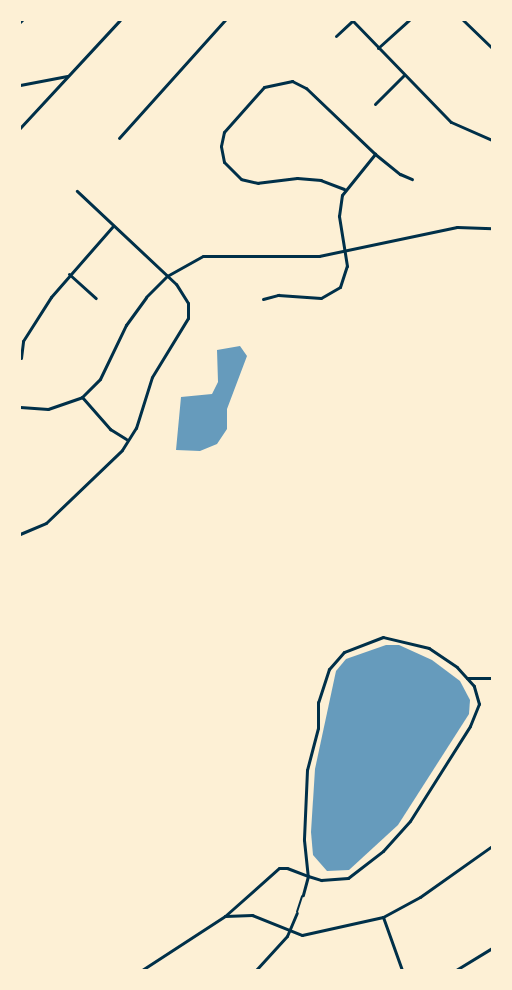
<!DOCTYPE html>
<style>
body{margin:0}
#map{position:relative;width:512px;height:990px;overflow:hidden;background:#fdf0d5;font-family:Ubuntu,sans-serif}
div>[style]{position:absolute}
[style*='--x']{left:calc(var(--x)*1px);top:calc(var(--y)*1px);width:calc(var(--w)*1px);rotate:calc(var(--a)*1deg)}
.water>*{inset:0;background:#669bbc}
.service>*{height:1.5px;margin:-0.75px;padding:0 0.75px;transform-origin:0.75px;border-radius:0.75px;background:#003049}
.minor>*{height:3px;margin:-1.5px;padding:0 1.5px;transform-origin:1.5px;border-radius:1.5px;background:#003049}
span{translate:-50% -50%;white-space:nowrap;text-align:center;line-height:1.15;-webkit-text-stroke:5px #fdf0d5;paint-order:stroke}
.frame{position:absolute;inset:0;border:21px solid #fdf0d5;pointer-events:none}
</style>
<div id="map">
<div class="water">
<div style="clip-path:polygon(240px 346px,247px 356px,227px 409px,227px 429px,217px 444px,200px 451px,176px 450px,181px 397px,212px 394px,218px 382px,217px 350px)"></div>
<div style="clip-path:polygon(386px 645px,399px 645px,432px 660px,460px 681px,470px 700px,469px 714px,398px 825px,349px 870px,327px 871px,313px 855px,311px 832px,315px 769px,336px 671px,346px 659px)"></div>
</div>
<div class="service">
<div style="--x:297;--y:912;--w:16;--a:-72"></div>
</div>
<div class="minor">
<div style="--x:352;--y:20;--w:142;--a:45.9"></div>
<div style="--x:451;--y:122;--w:45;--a:23.7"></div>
<div style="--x:463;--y:20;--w:40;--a:44"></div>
<div style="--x:20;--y:22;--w:3;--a:-45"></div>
<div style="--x:336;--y:36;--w:23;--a:-43"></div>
<div style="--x:378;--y:48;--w:42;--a:-42.1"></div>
<div style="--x:20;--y:85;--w:48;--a:-10.8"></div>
<div style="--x:375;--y:104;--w:40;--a:-45"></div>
<div style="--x:20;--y:128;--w:147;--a:-47.2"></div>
<div style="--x:119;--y:138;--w:159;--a:-48.1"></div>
<div style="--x:344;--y:189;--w:25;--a:-159"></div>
<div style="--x:321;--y:180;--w:24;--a:-175"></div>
<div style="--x:297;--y:178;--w:39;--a:173"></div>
<div style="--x:258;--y:183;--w:17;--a:-167"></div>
<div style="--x:241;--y:179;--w:24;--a:-135"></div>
<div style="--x:224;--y:162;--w:16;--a:-101"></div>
<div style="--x:221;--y:146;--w:14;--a:-78"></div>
<div style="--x:224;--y:132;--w:60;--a:-48.4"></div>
<div style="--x:264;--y:87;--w:29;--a:-12"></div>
<div style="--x:292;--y:81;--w:16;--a:27"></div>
<div style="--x:306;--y:88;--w:95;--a:43.7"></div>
<div style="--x:375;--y:154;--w:32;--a:39"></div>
<div style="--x:400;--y:174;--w:13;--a:23"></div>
<div style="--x:69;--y:274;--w:36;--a:42"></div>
<div style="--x:263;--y:299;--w:16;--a:-15"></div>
<div style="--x:278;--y:295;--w:43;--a:4"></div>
<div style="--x:321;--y:298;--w:22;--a:-30"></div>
<div style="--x:340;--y:287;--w:22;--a:-72"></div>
<div style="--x:347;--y:266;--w:51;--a:-99.1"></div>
<div style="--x:339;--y:216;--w:21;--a:-82"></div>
<div style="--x:342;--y:195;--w:53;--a:-51.2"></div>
<div style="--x:21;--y:358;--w:17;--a:-83"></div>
<div style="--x:23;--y:341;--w:52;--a:-57.5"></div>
<div style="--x:51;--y:297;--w:93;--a:-48.9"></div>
<div style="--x:82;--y:397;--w:43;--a:48.8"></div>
<div style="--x:110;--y:429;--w:19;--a:32"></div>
<div style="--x:20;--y:407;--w:28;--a:4"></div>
<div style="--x:48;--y:409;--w:36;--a:-19"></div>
<div style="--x:82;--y:397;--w:25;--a:-45"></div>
<div style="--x:100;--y:379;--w:60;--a:-64.3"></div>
<div style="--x:126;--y:325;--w:34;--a:-54"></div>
<div style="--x:146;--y:297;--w:30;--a:-45"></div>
<div style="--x:167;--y:276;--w:41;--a:-29.1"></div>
<div style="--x:203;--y:256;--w:116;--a:0"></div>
<div style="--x:319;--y:256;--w:141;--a:-11.9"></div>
<div style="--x:457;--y:227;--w:35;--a:2"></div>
<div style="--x:20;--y:534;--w:28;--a:-23"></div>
<div style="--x:46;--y:523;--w:105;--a:-43.8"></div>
<div style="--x:122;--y:450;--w:26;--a:-58"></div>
<div style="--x:136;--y:428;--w:53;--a:-72.6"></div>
<div style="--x:152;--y:377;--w:69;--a:-58.6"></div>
<div style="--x:188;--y:318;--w:15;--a:-90"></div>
<div style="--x:188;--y:303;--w:22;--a:-122"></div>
<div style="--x:176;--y:284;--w:136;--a:-136.8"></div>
<div style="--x:467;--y:678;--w:25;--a:0"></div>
<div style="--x:225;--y:916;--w:72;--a:-41.6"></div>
<div style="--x:279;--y:868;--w:8;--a:0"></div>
<div style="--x:287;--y:868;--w:22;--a:21"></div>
<div style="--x:308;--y:876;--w:14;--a:17"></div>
<div style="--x:321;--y:880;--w:27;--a:-4"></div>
<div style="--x:348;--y:878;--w:44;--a:-37.6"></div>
<div style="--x:383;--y:851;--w:40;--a:-48"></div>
<div style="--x:410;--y:821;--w:112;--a:-57.7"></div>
<div style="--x:470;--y:726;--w:24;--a:-68"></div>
<div style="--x:479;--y:704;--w:19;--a:-106"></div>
<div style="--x:474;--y:686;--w:25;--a:-132"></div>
<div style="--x:457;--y:667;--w:34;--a:-146"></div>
<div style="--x:429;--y:648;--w:47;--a:-166.6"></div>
<div style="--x:383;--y:637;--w:42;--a:159"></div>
<div style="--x:344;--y:652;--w:23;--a:131"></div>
<div style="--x:329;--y:669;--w:35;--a:108"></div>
<div style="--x:318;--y:702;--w:26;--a:90"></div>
<div style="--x:318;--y:728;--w:43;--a:104.7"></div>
<div style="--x:307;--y:770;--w:70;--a:92.5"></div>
<div style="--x:304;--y:840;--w:36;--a:84"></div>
<div style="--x:308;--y:876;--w:20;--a:105"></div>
<div style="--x:383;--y:917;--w:56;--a:70.3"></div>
<div style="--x:142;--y:970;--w:99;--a:-33"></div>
<div style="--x:225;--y:916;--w:27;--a:-2"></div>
<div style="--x:252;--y:915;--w:54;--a:21.8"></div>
<div style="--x:302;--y:935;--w:83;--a:-12.5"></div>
<div style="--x:383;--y:917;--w:42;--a:-28.4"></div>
<div style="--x:420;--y:897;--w:88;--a:-35.3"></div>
<div style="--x:256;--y:970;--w:46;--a:-47.6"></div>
<div style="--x:287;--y:936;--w:25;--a:-67"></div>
<div style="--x:456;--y:970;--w:42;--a:-31.4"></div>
</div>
<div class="frame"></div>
</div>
